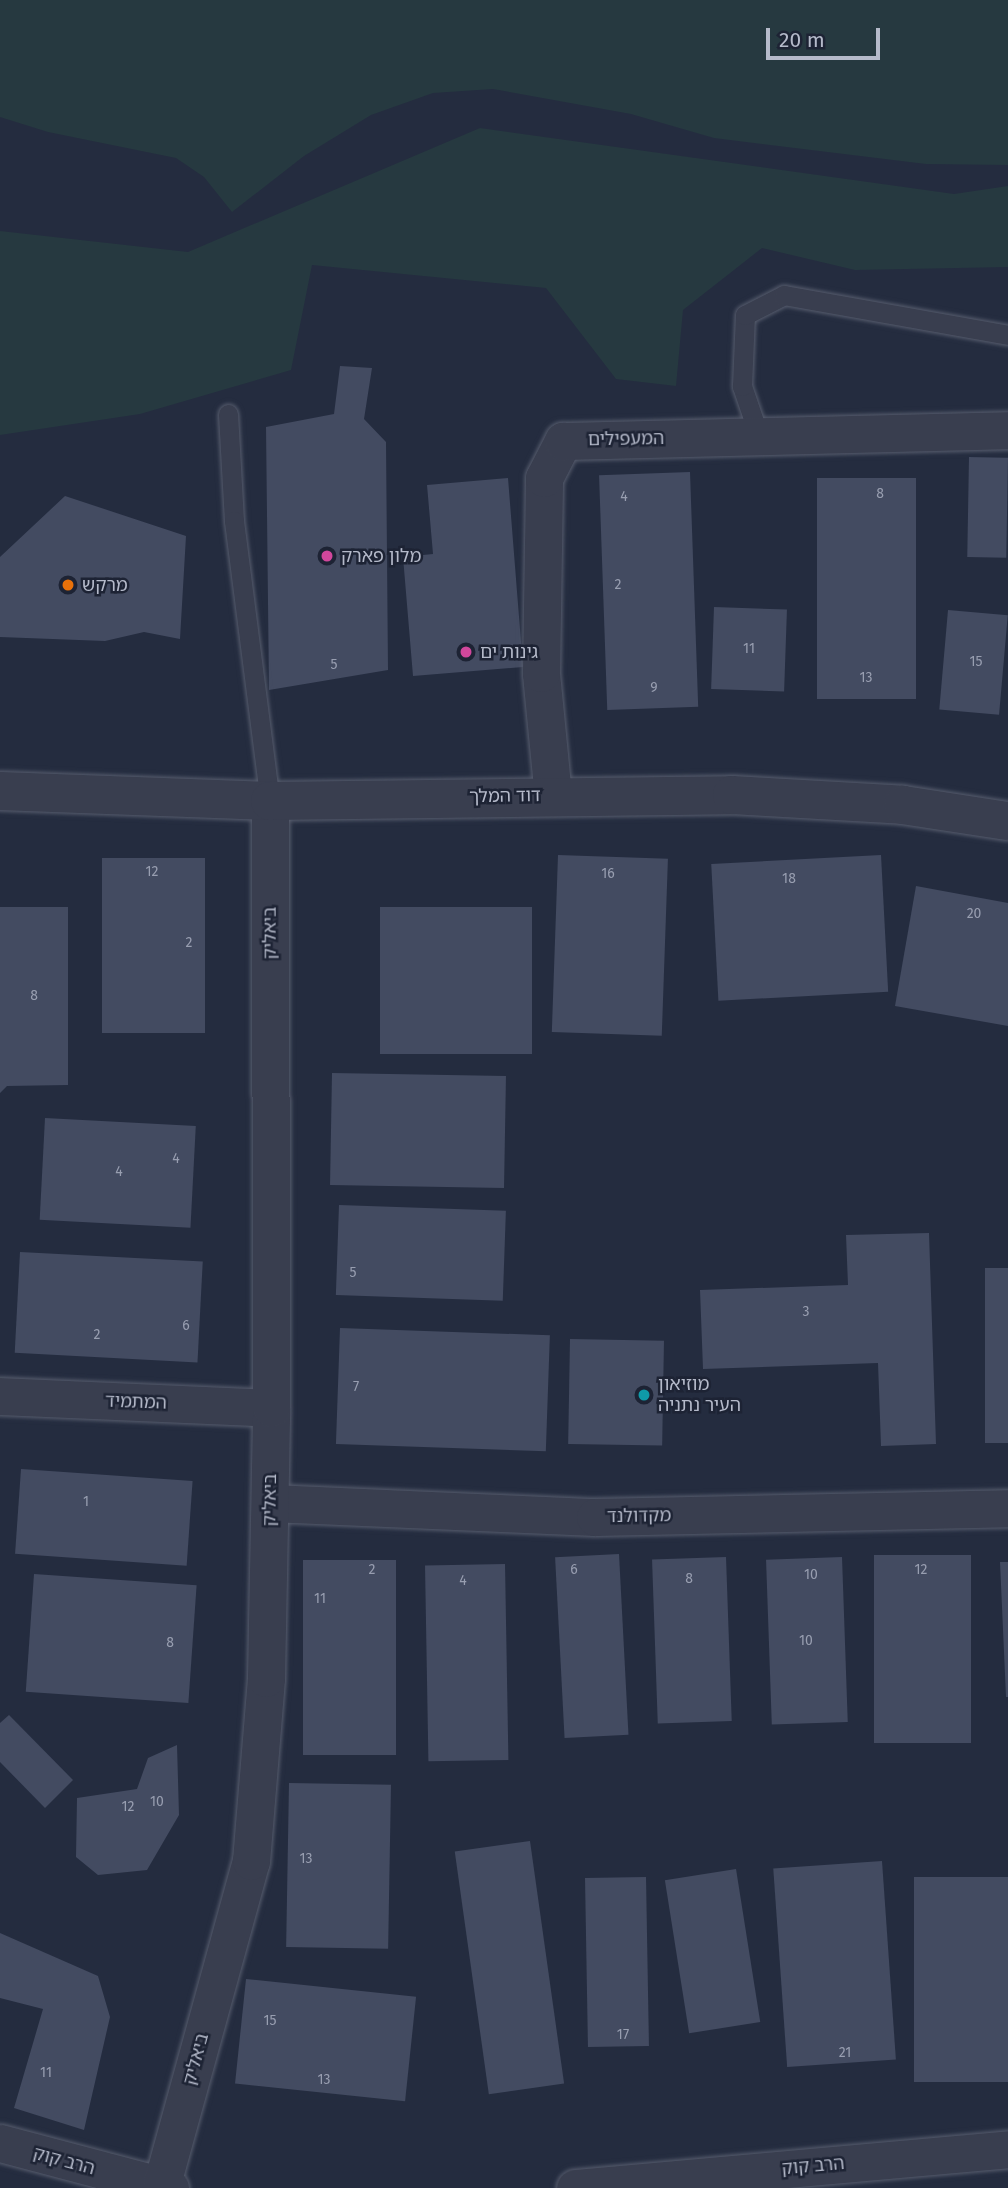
<!DOCTYPE html>
<meta charset="utf-8">
<style>
body{margin:0}
#map{position:relative;width:1008px;height:2188px;overflow:hidden;background:#242c3f;font-family:"Fira Sans","Noto Sans Hebrew",sans-serif}
div>[style]{position:absolute}
[style*='--x']{left:calc(var(--x)*1px);top:calc(var(--y)*1px);width:calc(var(--w)*1px);rotate:calc(var(--a)*1deg)}
.green>*{inset:0;background:#263940}
.building>*{inset:0;background:#434b61;transform-origin:0 0}
.roads{filter:drop-shadow(0 0 2px #565c6d) drop-shadow(0 0 2px #565c6d)}
.service>*{height:19px;margin:-9.5px;padding:0 9.5px;transform-origin:9.5px;border-radius:9.5px;background:#393e4f}
.minor>*{height:37px;margin:-18.5px;padding:0 18.5px;transform-origin:18.5px;border-radius:18.5px;background:#393e4f}
.tertiary>*{height:38px;margin:-19px;padding:0 19px;transform-origin:19px;border-radius:19px;background:#393e4f}
.dots>*{width:19px;height:19px;translate:-50% -50%;box-sizing:border-box;border:4px solid #1d2334;border-radius:50%}
span{translate:-50% -50%;white-space:nowrap;text-align:center;line-height:1.15;-webkit-text-stroke:5px #1d2334;paint-order:stroke}
.number-label{font-size:14px;color:#989eb0}
.number-label span{-webkit-text-stroke-width:0}
.street-label{font-size:18px;color:#b5baca}
.poi-label{font-size:18px;color:#b5baca}
.left{translate:0 -50%;text-align:left}
.scale{position:absolute;left:766px;top:28px;width:114px;height:32px;box-sizing:border-box;border:4px solid #b5baca;border-top:0;padding-left:9px;font-size:21px;line-height:24px;white-space:nowrap;color:#b5baca;-webkit-text-stroke:5px #1d2334;paint-order:stroke}
</style>
<div id="map">
<div class="green">
<div style="clip-path:polygon(0 0,1008px 0,1008px 165px,926px 164px,714px 138px,631px 114px,493px 89px,433px 93px,371px 115px,304px 156px,232px 212px,204px 177px,176px 158px,48px 132px,0 117px)"></div>
<div style="clip-path:polygon(480px 128px,954px 194px,1008px 186px,1008px 267px,855px 270px,762px 248px,683px 310px,676px 386px,616px 379px,546px 288px,312px 265px,291px 370px,140px 414px,0 435px,0 231px,188px 252px)"></div>
</div>
<div class="building">
<div style="clip-path:polygon(340px 366px,372px 368px,364px 419px,386px 442px,388px 670px,269px 690px,266px 427px,334px 414px)"></div>
<div style="left:969px;top:457px;width:39px;height:100px;rotate:1deg"></div>
<div style="left:690px;top:472px;width:235px;height:91px;rotate:88deg"></div>
<div style="clip-path:polygon(508px 478px,523px 667px,413px 676px,403px 557px,433px 554px,427px 485px)"></div>
<div style="left:817px;top:478px;width:99px;height:221px"></div>
<div style="clip-path:polygon(65px 496px,186px 536px,180px 639px,144px 632px,105px 641px,0 637px,0 557px)"></div>
<div style="left:714px;top:607px;width:73px;height:82px;rotate:2deg"></div>
<div style="left:948px;top:610px;width:60px;height:100px;rotate:5deg"></div>
<div style="left:558px;top:855px;width:110px;height:177px;rotate:2deg"></div>
<div style="left:881px;top:855px;width:137px;height:170px;rotate:87deg"></div>
<div style="left:102px;top:858px;width:103px;height:175px"></div>
<div style="clip-path:polygon(916px 886px,1008px 903px,1008px 1026px,895px 1006px)"></div>
<div style="clip-path:polygon(0 907px,68px 907px,68px 1085px,7px 1086px,0 1093px)"></div>
<div style="left:380px;top:907px;width:152px;height:147px"></div>
<div style="left:332px;top:1073px;width:174px;height:112px;rotate:1deg"></div>
<div style="left:45px;top:1118px;width:151px;height:102px;rotate:3deg"></div>
<div style="left:339px;top:1205px;width:167px;height:90px;rotate:2deg"></div>
<div style="clip-path:polygon(929px 1233px,936px 1444px,881px 1446px,878px 1363px,703px 1369px,700px 1290px,848px 1285px,846px 1235px)"></div>
<div style="left:20px;top:1252px;width:183px;height:101px;rotate:3deg"></div>
<div style="left:985px;top:1268px;width:23px;height:175px"></div>
<div style="left:340px;top:1328px;width:210px;height:116px;rotate:2deg"></div>
<div style="left:570px;top:1339px;width:94px;height:105px;rotate:1deg"></div>
<div style="left:21px;top:1469px;width:172px;height:85px;rotate:4deg"></div>
<div style="left:619px;top:1554px;width:181px;height:64px;rotate:87deg"></div>
<div style="left:874px;top:1555px;width:97px;height:188px"></div>
<div style="left:726px;top:1557px;width:164px;height:74px;rotate:88deg"></div>
<div style="left:842px;top:1557px;width:165px;height:76px;rotate:88deg"></div>
<div style="left:303px;top:1560px;width:93px;height:195px"></div>
<div style="clip-path:polygon(1000px 1562px,1008px 1562px,1008px 1697px,1006px 1697px)"></div>
<div style="left:505px;top:1564px;width:196px;height:80px;rotate:89deg"></div>
<div style="left:34px;top:1574px;width:163px;height:118px;rotate:4deg"></div>
<div style="clip-path:polygon(9px 1715px,73px 1780px,45px 1808px,0 1762px,0 1723px)"></div>
<div style="clip-path:polygon(177px 1745px,179px 1815px,147px 1870px,98px 1875px,76px 1857px,77px 1798px,137px 1789px,148px 1758px)"></div>
<div style="left:289px;top:1783px;width:102px;height:164px;rotate:1deg"></div>
<div style="left:530px;top:1841px;width:245px;height:76px;rotate:82deg"></div>
<div style="left:882px;top:1861px;width:199px;height:109px;rotate:86deg"></div>
<div style="left:736px;top:1869px;width:155px;height:72px;rotate:81deg"></div>
<div style="left:646px;top:1877px;width:169px;height:61px;rotate:89deg"></div>
<div style="left:1008px;top:1877px;width:205px;height:94px;rotate:90deg"></div>
<div style="clip-path:polygon(0 1933px,98px 1976px,110px 2017px,84px 2130px,14px 2108px,43px 2009px,0 1998px)"></div>
<div style="left:246px;top:1979px;width:171px;height:105px;rotate:6deg"></div>
</div>
<div class="roads">
<div class="service">
<div style="--x:228;--y:414;--w:107;--a:86.8"></div>
<div style="--x:234;--y:521;--w:282;--a:82.7"></div>
<div style="--x:759;--y:436;--w:53;--a:-108.8"></div>
<div style="--x:742;--y:386;--w:71;--a:-87.6"></div>
<div style="--x:745;--y:315;--w:44;--a:-27.1"></div>
<div style="--x:784;--y:295;--w:228;--a:10.1"></div>
</div>
<div class="minor">
<div style="--x:553;--y:796;--w:124;--a:-95.6"></div>
<div style="--x:541;--y:673;--w:195;--a:-89.1"></div>
<div style="--x:544;--y:478;--w:42;--a:-62.8"></div>
<div style="--x:563;--y:441;--w:445;--a:-1.4"></div>
<div style="--x:0;--y:1396;--w:271;--a:2.5"></div>
<div style="--x:271;--y:1503;--w:324;--a:2.5"></div>
<div style="--x:595;--y:1517;--w:413;--a:-1.2"></div>
<div style="--x:0;--y:2143;--w:176;--a:14.8"></div>
<div style="--x:161;--y:2187;--w:338;--a:-74.6"></div>
<div style="--x:251;--y:1861;--w:184;--a:-85.3"></div>
<div style="--x:266;--y:1678;--w:270;--a:-88.9"></div>
<div style="--x:271;--y:1408;--w:607;--a:-90.09"></div>
<div style="--x:575;--y:2188;--w:435;--a:-5.1"></div>
</div>
<div class="tertiary">
<div style="--x:0;--y:791;--w:270;--a:2.1"></div>
<div style="--x:270;--y:801;--w:462;--a:-0.7"></div>
<div style="--x:732;--y:795;--w:171;--a:3.3"></div>
<div style="--x:903;--y:805;--w:106;--a:8.7"></div>
</div>
</div>
<div class="dots">
<div style="left:327px;top:556px;background:#d1479c"></div>
<div style="left:68px;top:585px;background:#e8710a"></div>
<div style="left:466px;top:652px;background:#d1479c"></div>
<div style="left:644px;top:1395px;background:#0f9aa8"></div>
</div>
<div class="number-label">
<span style="left:880px;top:494px">8</span>
<span style="left:624px;top:497px">4</span>
<span style="left:618px;top:585px">2</span>
<span style="left:749px;top:649px">11</span>
<span style="left:976px;top:662px">15</span>
<span style="left:334px;top:665px">5</span>
<span style="left:866px;top:678px">13</span>
<span style="left:654px;top:688px">9</span>
<span style="left:152px;top:872px">12</span>
<span style="left:608px;top:874px">16</span>
<span style="left:789px;top:879px">18</span>
<span style="left:974px;top:914px">20</span>
<span style="left:189px;top:943px">2</span>
<span style="left:34px;top:996px">8</span>
<span style="left:176px;top:1159px">4</span>
<span style="left:119px;top:1172px">4</span>
<span style="left:353px;top:1273px">5</span>
<span style="left:806px;top:1312px">3</span>
<span style="left:186px;top:1326px">6</span>
<span style="left:97px;top:1335px">2</span>
<span style="left:356px;top:1387px">7</span>
<span style="left:86px;top:1502px">1</span>
<span style="left:372px;top:1570px">2</span>
<span style="left:574px;top:1570px">6</span>
<span style="left:921px;top:1570px">12</span>
<span style="left:811px;top:1575px">10</span>
<span style="left:689px;top:1579px">8</span>
<span style="left:463px;top:1581px">4</span>
<span style="left:320px;top:1599px">11</span>
<span style="left:806px;top:1641px">10</span>
<span style="left:170px;top:1643px">8</span>
<span style="left:157px;top:1802px">10</span>
<span style="left:128px;top:1807px">12</span>
<span style="left:306px;top:1859px">13</span>
<span style="left:270px;top:2021px">15</span>
<span style="left:623px;top:2035px">17</span>
<span style="left:845px;top:2053px">21</span>
<span style="left:46px;top:2073px">11</span>
<span style="left:324px;top:2080px">13</span>
</div>
<div class="street-label">
<span style="left:626px;top:439px;rotate:-1deg">המעפילים</span>
<span style="left:505px;top:796px;rotate:-1deg">דוד המלך</span>
<span style="left:270px;top:933px;rotate:-90deg">ביאליק</span>
<span style="left:136px;top:1402px;rotate:2deg">המתמיד</span>
<span style="left:270px;top:1500px;rotate:-89deg">ביאליק</span>
<span style="left:639px;top:1516px;rotate:-1deg">מקדולנד</span>
<span style="left:196px;top:2059px;rotate:-75deg">ביאליק</span>
<span style="left:64px;top:2161px;rotate:15deg">הרב קוק</span>
<span style="left:813px;top:2166px;rotate:-5deg">הרב קוק</span>
</div>
<div class="poi-label">
<span class="left" style="left:341px;top:556px">מלון פארק</span>
<span class="left" style="left:82px;top:585px">מרקש</span>
<span class="left" style="left:480px;top:652px">גינות ים</span>
<span class="left" style="left:658px;top:1395px">מוזיאון<br>העיר נתניה</span>
</div>
<div class="scale">20 m</div>
</div>
